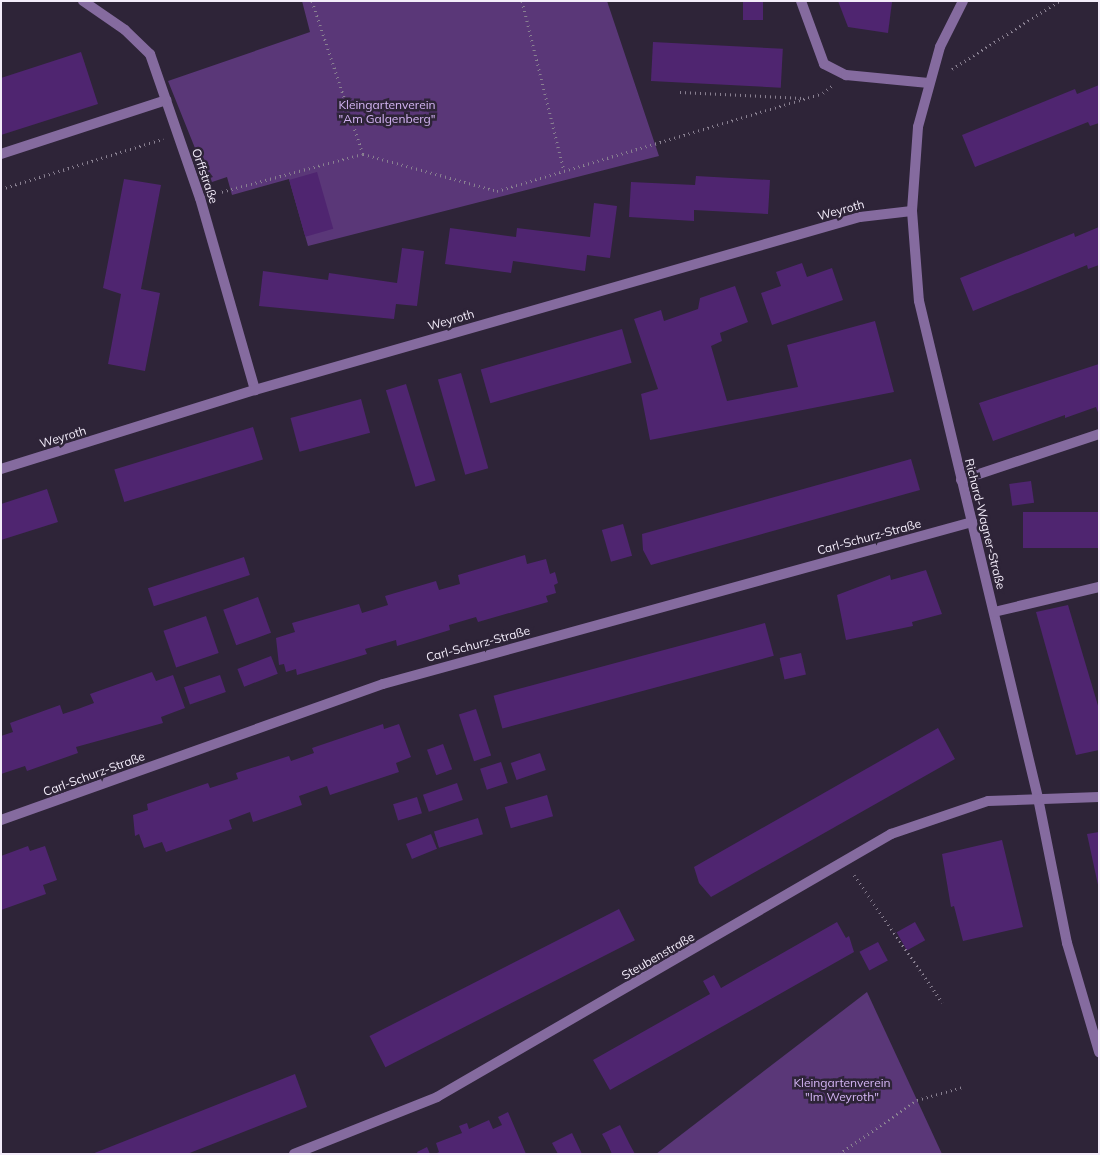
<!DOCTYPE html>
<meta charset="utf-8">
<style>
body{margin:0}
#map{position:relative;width:1100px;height:1155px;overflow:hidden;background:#2e2438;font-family:Mulish,sans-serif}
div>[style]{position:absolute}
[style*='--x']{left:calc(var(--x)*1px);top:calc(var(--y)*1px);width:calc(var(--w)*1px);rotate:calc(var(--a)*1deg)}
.green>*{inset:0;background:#5a3778}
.building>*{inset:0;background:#4f2570;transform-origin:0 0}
.path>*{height:3px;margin-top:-1.5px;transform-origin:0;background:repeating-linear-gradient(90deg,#898091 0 1px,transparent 0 5px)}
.service>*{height:10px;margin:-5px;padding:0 5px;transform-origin:5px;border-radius:5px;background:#856b9f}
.minor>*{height:10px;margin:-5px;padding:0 5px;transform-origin:5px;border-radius:5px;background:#856b9f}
span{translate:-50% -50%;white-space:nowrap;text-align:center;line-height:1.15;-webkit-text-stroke:5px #2e2438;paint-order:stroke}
.park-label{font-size:12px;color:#d4b5f4}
.street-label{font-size:12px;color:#f3ecfa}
.frame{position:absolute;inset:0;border:2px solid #f3ecfa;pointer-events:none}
</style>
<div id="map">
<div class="green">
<div style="clip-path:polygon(302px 1px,607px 1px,659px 156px,308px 246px,289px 179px,232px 195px,227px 177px,209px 183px,168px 81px,310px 32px)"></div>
<div style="clip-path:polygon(867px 992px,942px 1154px,656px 1154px)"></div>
</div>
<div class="building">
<div style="left:743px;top:1px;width:20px;height:19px"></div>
<div style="clip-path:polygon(838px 1px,892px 2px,888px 33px,848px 27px)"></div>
<div style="left:653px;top:42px;width:130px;height:39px;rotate:3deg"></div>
<div style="clip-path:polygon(81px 52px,98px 104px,1px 135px,1px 78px)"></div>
<div style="clip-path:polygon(1099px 85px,1099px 123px,1090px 126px,1088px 122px,975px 167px,962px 135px,1075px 89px,1077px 94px)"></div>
<div style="left:317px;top:172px;width:59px;height:29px;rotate:74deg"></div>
<div style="clip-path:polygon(696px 176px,770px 180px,768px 214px,694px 210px,694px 221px,629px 217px,631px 182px,695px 185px)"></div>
<div style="clip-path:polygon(124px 179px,161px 185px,141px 289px,160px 293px,145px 371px,108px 364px,121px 294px,103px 288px)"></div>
<div style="clip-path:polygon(594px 203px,617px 206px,610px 258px,587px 255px,585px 271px,513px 261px,511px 273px,445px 264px,450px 228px,516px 237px,517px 228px,590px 237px)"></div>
<div style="clip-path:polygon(1099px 227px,1099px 265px,1088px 269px,1087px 265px,973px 311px,960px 278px,1074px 233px,1075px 237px)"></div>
<div style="clip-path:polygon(402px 248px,424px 251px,417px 306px,396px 304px,394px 319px,259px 306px,263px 271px,328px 280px,329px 273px,397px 283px)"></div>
<div style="clip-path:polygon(802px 263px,807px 277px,832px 268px,843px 300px,772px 325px,761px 293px,781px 286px,776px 272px)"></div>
<div style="clip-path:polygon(735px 286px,748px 322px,720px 333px,722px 341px,711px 346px,727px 401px,798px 387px,787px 345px,875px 321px,894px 392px,650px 440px,641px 394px,658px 389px,634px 319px,661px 310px,664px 321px,698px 309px,700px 298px)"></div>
<div style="left:622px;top:329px;width:35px;height:147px;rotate:74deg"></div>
<div style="clip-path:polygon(1099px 364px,1099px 415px,1096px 407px,1065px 418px,1065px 415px,993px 441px,979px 403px)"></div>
<div style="left:461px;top:373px;width:99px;height:24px;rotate:74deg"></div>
<div style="left:406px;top:384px;width:101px;height:21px;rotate:73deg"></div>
<div style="left:361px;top:399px;width:35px;height:73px;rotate:75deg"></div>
<div style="left:253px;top:427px;width:34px;height:145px;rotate:73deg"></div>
<div style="clip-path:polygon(911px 459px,920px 490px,651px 565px,643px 550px,642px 534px)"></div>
<div style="left:1031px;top:481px;width:22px;height:22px;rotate:82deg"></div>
<div style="clip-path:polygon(47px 489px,58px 522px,1px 540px,1px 504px)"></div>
<div style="left:1099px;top:512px;width:36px;height:76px;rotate:90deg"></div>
<div style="left:623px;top:524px;width:33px;height:22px;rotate:74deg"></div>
<div style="clip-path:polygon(525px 555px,527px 564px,546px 559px,550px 574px,555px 572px,558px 583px,554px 585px,556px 593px,546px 596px,548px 602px,478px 622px,476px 617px,449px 625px,450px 630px,397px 646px,396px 640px,365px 649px,367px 654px,297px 675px,296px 669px,286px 672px,284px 664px,279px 665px,276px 638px,295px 632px,292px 623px,359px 604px,362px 613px,388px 605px,385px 596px,436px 581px,439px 590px,460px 584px,458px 575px)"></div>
<div style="left:244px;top:557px;width:19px;height:101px;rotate:72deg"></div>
<div style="clip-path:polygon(926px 570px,942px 614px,912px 622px,913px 626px,846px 640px,837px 595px,890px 575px,891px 580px)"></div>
<div style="left:258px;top:597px;width:38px;height:37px;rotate:70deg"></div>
<div style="clip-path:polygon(1068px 605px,1099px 709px,1099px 750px,1076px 755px,1036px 612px)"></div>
<div style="left:206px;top:616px;width:39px;height:45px;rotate:71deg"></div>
<div style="left:765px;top:623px;width:34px;height:281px;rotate:75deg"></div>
<div style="left:801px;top:653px;width:22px;height:22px;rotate:77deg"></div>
<div style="left:271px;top:656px;width:19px;height:36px;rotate:69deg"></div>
<div style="clip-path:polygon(152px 672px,156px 681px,173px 675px,185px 708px,161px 717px,163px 723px,76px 747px,78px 753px,27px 771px,25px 766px,1px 774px,1px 736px,13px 732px,10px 723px,60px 705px,63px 714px,78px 709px,94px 703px,90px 694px)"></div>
<div style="left:220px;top:675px;width:18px;height:38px;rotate:71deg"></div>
<div style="left:476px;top:709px;width:49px;height:18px;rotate:72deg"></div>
<div style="clip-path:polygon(383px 724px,384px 729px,399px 724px,411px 757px,396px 763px,399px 772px,330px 795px,327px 786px,299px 796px,302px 805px,253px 822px,250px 812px,229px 820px,232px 829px,166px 852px,162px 842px,144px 848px,139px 834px,135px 836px,133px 815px,148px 810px,147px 804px,208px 783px,210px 788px,238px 779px,236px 773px,289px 756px,291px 761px,314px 753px,312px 748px)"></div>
<div style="clip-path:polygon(938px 728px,955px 759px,711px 897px,699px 883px,694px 867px)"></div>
<div style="left:443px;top:744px;width:27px;height:17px;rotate:70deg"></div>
<div style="left:540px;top:753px;width:18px;height:31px;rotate:71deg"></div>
<div style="left:501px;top:762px;width:22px;height:22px;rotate:72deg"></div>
<div style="left:457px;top:783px;width:18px;height:36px;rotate:71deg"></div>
<div style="left:547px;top:795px;width:22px;height:44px;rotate:74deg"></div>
<div style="left:417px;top:797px;width:17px;height:25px;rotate:73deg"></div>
<div style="left:478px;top:818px;width:17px;height:46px;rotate:73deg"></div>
<div style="clip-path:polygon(1099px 832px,1099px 885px,1098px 885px,1087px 834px)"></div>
<div style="left:431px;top:834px;width:16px;height:27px;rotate:68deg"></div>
<div style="clip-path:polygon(1002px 840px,1023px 927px,963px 941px,954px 906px,951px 907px,942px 854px)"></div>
<div style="clip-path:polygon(28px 846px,30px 851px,45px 846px,57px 880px,43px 885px,46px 894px,1px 910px,1px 856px)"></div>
<div style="left:619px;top:909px;width:35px;height:280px;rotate:63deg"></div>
<div style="clip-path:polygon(837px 922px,846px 938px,849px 936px,854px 952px,610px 1090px,593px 1060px,710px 994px,703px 981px,714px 975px,721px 988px)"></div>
<div style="left:915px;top:922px;width:21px;height:21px;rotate:61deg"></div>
<div style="left:878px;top:942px;width:21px;height:21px;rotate:62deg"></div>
<div style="clip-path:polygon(295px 1074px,307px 1107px,187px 1154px,92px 1154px)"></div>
<div style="clip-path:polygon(508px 1112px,526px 1154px,435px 1154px,439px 1152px,436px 1143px,462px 1133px,459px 1126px,467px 1123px,469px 1129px,489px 1120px,493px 1129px,502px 1125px,498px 1117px)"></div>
<div style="clip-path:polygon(620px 1125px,629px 1143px,635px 1154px,612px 1154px,607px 1143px,602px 1134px)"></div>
<div style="clip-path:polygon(572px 1133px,582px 1154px,558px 1154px,552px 1143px)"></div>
<div style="clip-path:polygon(427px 1147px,430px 1154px,418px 1154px,417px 1152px)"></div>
</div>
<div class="path">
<div style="--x:312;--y:1;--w:161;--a:71.6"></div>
<div style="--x:522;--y:1;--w:175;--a:76.1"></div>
<div style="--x:952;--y:69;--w:127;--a:-32.4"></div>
<div style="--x:680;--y:92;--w:123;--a:2.8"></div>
<div style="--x:1;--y:189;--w:170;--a:-17.2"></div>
<div style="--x:217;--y:193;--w:151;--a:-15"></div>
<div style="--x:363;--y:154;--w:139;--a:15.4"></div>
<div style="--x:497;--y:191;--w:340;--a:-16.7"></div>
<div style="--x:823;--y:93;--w:11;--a:-38"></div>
<div style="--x:854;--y:875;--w:155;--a:55.3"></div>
<div style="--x:839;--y:1154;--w:95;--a:-34.7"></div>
<div style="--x:917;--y:1100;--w:48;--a:-15.8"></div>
</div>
<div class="service">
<div style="--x:1;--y:154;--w:174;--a:-18.1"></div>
<div style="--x:961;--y:480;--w:145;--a:-18.4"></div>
</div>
<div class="minor">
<div style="--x:83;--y:1;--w:51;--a:34.6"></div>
<div style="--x:125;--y:30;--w:35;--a:44"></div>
<div style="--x:150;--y:54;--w:152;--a:70.9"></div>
<div style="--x:200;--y:198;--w:200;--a:74"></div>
<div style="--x:801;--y:1;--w:67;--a:69.9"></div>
<div style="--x:824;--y:64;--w:25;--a:27"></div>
<div style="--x:846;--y:75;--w:83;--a:5.5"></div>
<div style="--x:963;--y:1;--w:51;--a:116.6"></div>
<div style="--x:940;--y:47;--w:83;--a:105.4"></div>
<div style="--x:918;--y:127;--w:84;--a:94.1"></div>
<div style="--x:912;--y:211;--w:90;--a:85.6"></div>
<div style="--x:919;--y:301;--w:511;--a:76.53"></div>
<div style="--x:1038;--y:798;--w:148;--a:78.7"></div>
<div style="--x:1067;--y:943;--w:114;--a:73.6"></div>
<div style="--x:1;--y:469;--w:266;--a:-17.3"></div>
<div style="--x:255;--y:390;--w:629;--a:-15.96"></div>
<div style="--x:860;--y:217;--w:52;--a:-6.6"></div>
<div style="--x:994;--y:612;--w:108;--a:-13.4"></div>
<div style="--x:1;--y:820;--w:405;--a:-19.6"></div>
<div style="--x:383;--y:684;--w:611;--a:-15.38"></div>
<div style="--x:294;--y:1154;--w:154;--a:-21.7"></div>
<div style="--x:437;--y:1097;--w:525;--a:-30.08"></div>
<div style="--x:891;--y:834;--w:102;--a:-18.8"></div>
<div style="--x:988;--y:801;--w:111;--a:-2.1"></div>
</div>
<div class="park-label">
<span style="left:387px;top:112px">Kleingartenverein<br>"Am Galgenberg"</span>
<span style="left:842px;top:1090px">Kleingartenverein<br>"Im Weyroth"</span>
</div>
<div class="street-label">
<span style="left:205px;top:176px;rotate:71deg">Orffstraße</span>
<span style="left:841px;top:210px;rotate:-15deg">Weyroth</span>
<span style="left:451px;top:320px;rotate:-16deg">Weyroth</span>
<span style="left:63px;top:437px;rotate:-17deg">Weyroth</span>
<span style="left:985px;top:524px;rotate:76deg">Richard-Wagner-Straße</span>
<span style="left:869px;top:537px;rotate:-15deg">Carl-Schurz-Straße</span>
<span style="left:478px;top:644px;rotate:-15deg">Carl-Schurz-Straße</span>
<span style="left:94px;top:774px;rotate:-20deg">Carl-Schurz-Straße</span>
<span style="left:658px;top:956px;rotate:-30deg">Steubenstraße</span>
</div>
<div class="frame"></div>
</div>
